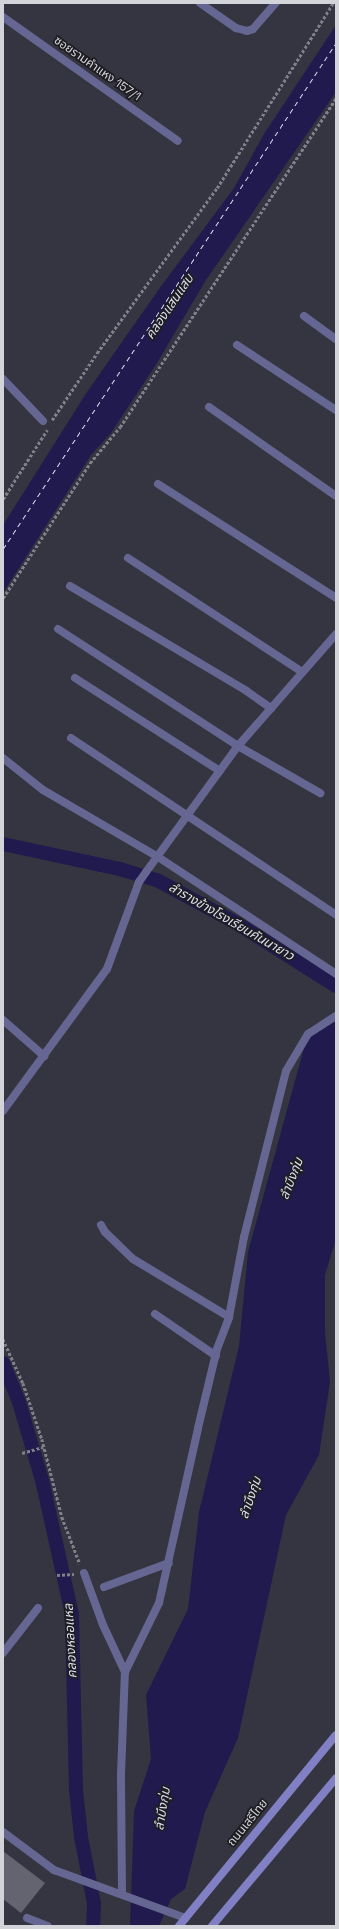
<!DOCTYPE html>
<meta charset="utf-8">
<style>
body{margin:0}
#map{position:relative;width:339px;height:1929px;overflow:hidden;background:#343540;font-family:"Space Grotesk","Noto Sans Thai",sans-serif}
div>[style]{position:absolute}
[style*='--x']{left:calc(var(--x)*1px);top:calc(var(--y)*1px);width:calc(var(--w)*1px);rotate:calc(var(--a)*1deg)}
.water>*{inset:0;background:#211a4e}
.canal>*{height:14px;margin:-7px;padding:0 7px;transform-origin:7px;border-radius:7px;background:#211a4e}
.ferry>*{height:1px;margin-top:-0.5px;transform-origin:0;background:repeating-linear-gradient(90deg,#dedef0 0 5px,transparent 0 9px)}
.building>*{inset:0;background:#646471}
.path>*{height:2.5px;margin-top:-1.25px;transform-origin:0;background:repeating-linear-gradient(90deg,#80808a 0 3px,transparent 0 5px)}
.lane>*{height:8px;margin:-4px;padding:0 4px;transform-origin:4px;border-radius:4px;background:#666692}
.street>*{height:8px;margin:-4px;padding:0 4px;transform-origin:4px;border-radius:4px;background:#666692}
.secondary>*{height:8px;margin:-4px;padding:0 4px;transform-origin:4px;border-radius:4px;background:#8180c5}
span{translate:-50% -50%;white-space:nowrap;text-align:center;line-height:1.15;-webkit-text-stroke:3.5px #1d1d22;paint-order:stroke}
.street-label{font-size:12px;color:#d3d3da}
.water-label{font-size:13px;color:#dedef0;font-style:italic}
.frame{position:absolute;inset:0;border:4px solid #d3d3da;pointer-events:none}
</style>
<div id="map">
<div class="water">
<div style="clip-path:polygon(336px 25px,336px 92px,206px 280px,157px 363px,111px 433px,91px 455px,3px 593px,3px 525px,87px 392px,159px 289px,234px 188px,264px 134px)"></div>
<div style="clip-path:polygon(336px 1021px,336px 1239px,325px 1275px,325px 1333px,330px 1382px,319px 1455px,286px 1515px,238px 1738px,205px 1812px,185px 1889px,171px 1899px,159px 1926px,130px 1926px,134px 1811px,151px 1759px,146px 1695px,188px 1609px,199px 1512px,239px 1346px,248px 1252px,307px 1037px)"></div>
</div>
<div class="canal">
<div style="--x:3;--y:844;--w:120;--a:12.1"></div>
<div style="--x:120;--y:869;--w:39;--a:17"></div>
<div style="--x:157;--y:880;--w:92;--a:28.5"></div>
<div style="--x:238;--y:924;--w:116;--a:32.3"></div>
<div style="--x:3;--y:1363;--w:42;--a:67.7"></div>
<div style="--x:19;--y:1402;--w:81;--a:73.6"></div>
<div style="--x:42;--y:1480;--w:137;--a:77.4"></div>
<div style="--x:72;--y:1614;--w:176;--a:88.7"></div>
<div style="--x:76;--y:1790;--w:47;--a:83.9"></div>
<div style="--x:81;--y:1837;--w:67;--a:78.9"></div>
<div style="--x:94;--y:1903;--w:23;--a:92"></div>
</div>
<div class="ferry">
<div style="--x:3;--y:549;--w:606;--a:-56.65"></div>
</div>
<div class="building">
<div style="clip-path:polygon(3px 1851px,45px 1883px,21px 1913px,3px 1899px)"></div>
</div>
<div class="path">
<div style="--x:52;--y:420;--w:81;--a:-56.1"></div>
<div style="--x:97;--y:353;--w:204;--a:-54"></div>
<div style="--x:217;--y:188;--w:218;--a:-57.9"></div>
<div style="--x:3;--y:499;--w:82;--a:-57.5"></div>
<div style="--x:3;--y:598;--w:161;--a:-57.2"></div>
<div style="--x:90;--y:463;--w:47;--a:-50.2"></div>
<div style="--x:120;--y:427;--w:394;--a:-56.7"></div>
<div style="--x:3;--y:1339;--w:48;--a:65.6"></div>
<div style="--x:23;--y:1383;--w:59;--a:71.3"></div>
<div style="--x:42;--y:1439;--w:81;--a:75.6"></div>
<div style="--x:62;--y:1517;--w:50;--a:69"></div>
<div style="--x:22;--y:1453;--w:22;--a:-16"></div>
<div style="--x:57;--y:1575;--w:17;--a:-3"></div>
</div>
<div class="lane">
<div style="--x:3;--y:379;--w:58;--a:46.4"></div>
<div style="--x:3;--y:1020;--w:55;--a:41.3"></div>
<div style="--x:101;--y:1225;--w:8;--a:60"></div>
<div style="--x:105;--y:1232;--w:39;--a:44"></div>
<div style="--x:133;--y:1259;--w:112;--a:31.1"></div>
<div style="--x:155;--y:1314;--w:74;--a:34.5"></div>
<div style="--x:104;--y:1587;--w:69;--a:-20.3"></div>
<div style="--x:27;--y:1918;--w:22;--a:21"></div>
</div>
<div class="street">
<div style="--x:200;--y:3;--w:44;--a:34.8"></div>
<div style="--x:236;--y:28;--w:11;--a:15"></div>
<div style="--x:247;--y:31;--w:6;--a:-18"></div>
<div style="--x:253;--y:29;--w:35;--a:-49"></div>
<div style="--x:3;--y:17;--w:214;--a:35.3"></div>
<div style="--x:304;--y:316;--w:39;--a:36"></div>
<div style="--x:237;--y:345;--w:118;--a:33.3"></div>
<div style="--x:209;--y:407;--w:155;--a:35"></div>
<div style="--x:158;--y:484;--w:211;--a:32.6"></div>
<div style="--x:128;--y:558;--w:207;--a:33.2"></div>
<div style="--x:70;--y:586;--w:204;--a:30.7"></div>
<div style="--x:245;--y:690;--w:32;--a:35"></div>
<div style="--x:58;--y:629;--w:215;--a:33"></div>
<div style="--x:238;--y:746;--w:95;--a:29.8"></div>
<div style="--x:75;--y:678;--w:172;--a:32.7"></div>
<div style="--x:71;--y:738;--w:319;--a:33.7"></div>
<div style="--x:3;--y:758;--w:51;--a:38.7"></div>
<div style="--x:43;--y:790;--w:133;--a:30.2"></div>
<div style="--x:158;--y:857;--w:213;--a:33.3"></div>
<div style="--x:3;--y:1111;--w:176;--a:-53.8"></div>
<div style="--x:107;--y:969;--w:93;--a:-69.8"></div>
<div style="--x:139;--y:882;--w:12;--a:-55"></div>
<div style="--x:146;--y:872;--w:156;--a:-53.9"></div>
<div style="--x:238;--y:746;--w:149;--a:-48.8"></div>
<div style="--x:84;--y:1573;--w:55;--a:69.9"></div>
<div style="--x:103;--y:1625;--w:52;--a:64.9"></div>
<div style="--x:3;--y:1653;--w:57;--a:-52.1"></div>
<div style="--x:3;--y:1832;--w:64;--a:36.7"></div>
<div style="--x:54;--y:1870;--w:140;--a:20.1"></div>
<div style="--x:122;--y:1893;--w:119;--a:-90.5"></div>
<div style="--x:121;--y:1774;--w:102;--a:-87.8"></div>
<div style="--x:125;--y:1672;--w:77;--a:-63.8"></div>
<div style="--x:159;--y:1603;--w:179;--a:-77.4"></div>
<div style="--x:198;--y:1428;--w:81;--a:-76.5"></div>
<div style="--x:217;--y:1349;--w:34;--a:-69"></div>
<div style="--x:229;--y:1317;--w:81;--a:-79.4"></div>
<div style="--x:244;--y:1237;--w:171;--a:-75.8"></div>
<div style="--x:286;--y:1071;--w:43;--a:-59.3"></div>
<div style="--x:308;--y:1034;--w:33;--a:-33"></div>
</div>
<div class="secondary">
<div style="--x:179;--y:1926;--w:247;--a:-50.6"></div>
<div style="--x:212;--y:1926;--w:193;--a:-50"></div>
</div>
<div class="street-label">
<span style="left:97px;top:69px;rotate:35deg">ซอยรามคำแหง 157/1</span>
<span style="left:248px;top:1823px;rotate:-51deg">ถนนเสรีไทย</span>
</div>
<div class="water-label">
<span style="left:170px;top:307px;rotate:-56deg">คลองแสนแสบ</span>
<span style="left:231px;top:922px;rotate:30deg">ลำรางข้างโรงเรียนคันนายาว</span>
<span style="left:292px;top:1179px;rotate:-69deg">ลำบึงกุ่ม</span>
<span style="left:251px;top:1498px;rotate:-71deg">ลำบึงกุ่ม</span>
<span style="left:71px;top:1641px;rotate:-93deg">คลองหลอแหล</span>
<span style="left:163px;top:1809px;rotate:-81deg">ลำบึงกุ่ม</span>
</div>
<div class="frame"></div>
</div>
